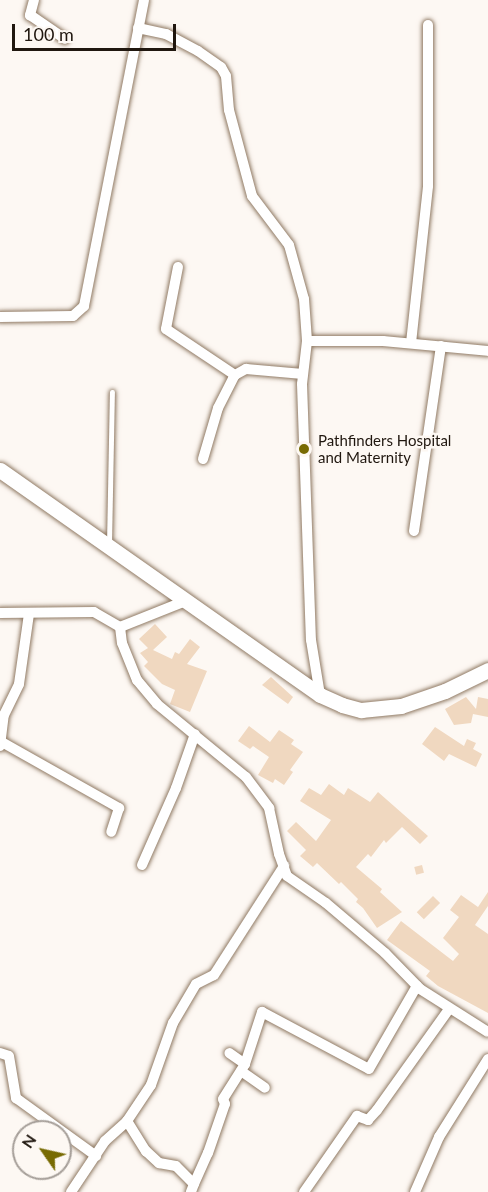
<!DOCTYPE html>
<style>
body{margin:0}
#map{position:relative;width:488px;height:1192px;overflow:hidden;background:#fdf8f3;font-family:Lato,sans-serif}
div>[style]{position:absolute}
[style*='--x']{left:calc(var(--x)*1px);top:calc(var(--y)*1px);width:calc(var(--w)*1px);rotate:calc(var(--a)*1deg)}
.building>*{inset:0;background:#f0d8c0;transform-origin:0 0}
.roads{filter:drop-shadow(0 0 2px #907a64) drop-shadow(0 0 2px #907a64)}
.lane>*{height:5px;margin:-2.5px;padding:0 2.5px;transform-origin:2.5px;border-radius:2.5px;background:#fff}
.street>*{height:10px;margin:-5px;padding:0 5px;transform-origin:5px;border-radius:5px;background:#fff}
.secondary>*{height:15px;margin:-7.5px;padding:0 7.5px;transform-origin:7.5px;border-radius:7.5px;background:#fff}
.dots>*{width:16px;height:16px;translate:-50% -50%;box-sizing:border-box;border:3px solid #fdf8f3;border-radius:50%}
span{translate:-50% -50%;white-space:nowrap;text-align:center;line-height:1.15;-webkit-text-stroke:5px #fdf8f3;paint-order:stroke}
.poi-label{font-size:15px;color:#20170f}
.left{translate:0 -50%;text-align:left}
.north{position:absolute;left:12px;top:1120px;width:60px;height:60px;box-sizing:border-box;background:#fdf8f3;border:2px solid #a59e98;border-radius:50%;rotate:304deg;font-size:16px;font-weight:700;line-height:24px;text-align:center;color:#20170f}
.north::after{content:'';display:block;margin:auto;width:21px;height:27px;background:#786b03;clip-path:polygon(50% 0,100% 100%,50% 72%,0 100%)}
.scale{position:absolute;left:12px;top:24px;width:164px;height:27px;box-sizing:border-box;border:3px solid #20170f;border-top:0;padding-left:8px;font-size:18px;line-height:21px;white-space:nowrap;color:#20170f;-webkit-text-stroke:4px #fdf8f3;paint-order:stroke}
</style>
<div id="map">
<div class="building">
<div style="clip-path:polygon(155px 624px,167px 637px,153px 650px,172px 659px,175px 652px,179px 654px,190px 639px,200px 647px,187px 664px,207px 671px,190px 712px,170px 704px,175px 690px,162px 684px,144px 666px,148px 662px,140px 653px,148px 648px,139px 639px)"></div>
<div style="clip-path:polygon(271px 677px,293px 697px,288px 704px,262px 685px)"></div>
<div style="clip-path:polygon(466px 697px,476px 709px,478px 697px,488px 699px,488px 717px,473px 714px,471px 723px,454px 725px,445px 709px)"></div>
<div style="clip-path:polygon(249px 726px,270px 742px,279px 730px,294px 740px,291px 744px,303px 752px,290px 770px,293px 772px,284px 785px,275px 779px,273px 783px,258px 775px,269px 757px,253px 746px,250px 749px,238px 741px)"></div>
<div style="clip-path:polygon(435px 727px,464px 746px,467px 739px,476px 743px,473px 749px,482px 754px,476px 767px,449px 754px,444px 761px,422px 744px)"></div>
<div style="clip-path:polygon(329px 784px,344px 795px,348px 788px,370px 802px,378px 792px,428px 836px,420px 844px,402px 827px,386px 843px,384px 840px,371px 857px,368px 854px,356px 867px,382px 889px,380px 892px,402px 912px,377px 928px,363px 908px,356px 902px,358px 899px,341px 882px,339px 884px,317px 863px,313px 867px,300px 856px,306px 850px,287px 831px,296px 822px,316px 841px,331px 820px,300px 801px,309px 788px,321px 795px)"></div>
<div style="left:422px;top:865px;width:8px;height:8px;rotate:76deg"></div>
<div style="clip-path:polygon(488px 892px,488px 906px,475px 925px,488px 934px,488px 1013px,438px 986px,426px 976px,430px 971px,387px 940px,401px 921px,453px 961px,459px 954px,443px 938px,459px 917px,450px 910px,461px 895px,478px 907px)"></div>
<div style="left:433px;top:896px;width:10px;height:23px;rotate:45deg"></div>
</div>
<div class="roads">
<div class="lane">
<div style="--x:109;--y:544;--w:152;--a:-88.9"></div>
</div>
<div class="street">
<div style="--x:34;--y:0;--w:16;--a:105"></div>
<div style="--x:30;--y:15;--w:42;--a:34.4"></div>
<div style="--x:138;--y:28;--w:29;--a:12"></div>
<div style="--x:166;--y:34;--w:36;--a:28"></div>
<div style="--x:198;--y:51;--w:28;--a:35"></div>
<div style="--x:221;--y:67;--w:10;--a:61"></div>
<div style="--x:226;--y:76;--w:34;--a:85"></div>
<div style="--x:229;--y:110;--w:89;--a:75"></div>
<div style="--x:252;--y:196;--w:61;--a:52.9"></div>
<div style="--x:289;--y:245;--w:56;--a:74.5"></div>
<div style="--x:304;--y:299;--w:42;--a:85.9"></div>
<div style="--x:307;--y:341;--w:43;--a:96.6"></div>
<div style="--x:302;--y:384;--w:256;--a:88"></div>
<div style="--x:311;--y:640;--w:56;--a:80.7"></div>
<div style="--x:178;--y:267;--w:63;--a:101"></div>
<div style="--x:166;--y:329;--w:83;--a:33.7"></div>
<div style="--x:0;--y:317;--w:73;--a:-0.8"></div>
<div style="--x:73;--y:316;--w:15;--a:-42"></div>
<div style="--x:84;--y:306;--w:312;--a:-78.9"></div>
<div style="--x:307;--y:341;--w:76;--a:0"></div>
<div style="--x:383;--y:341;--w:105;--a:5.4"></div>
<div style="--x:411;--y:343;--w:158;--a:-83.8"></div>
<div style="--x:428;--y:186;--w:161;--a:-90"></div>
<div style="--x:203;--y:459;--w:53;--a:-73.6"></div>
<div style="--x:218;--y:408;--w:37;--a:-63"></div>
<div style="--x:235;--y:375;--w:13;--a:-29"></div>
<div style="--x:246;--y:369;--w:57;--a:5"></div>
<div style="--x:414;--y:531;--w:187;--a:-81.7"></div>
<div style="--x:188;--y:600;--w:73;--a:158.3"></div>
<div style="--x:120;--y:627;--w:16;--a:83"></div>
<div style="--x:122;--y:643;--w:40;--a:68"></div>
<div style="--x:137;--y:680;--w:31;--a:50"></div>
<div style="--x:157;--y:704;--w:115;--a:39.4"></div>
<div style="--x:246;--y:777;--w:39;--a:53"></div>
<div style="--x:269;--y:808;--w:47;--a:77.7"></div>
<div style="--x:279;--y:854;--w:23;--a:70"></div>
<div style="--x:287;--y:876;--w:47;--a:34.7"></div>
<div style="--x:326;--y:903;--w:77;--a:40.3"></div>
<div style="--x:385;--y:953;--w:50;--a:45.8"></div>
<div style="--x:420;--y:989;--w:80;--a:32.3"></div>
<div style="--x:0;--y:613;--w:94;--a:-0.6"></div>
<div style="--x:94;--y:612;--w:30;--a:30"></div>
<div style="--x:0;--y:741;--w:137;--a:29.4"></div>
<div style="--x:119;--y:808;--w:25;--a:108"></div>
<div style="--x:0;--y:746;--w:31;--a:-83"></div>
<div style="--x:4;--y:715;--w:34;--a:-64"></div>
<div style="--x:19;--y:684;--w:71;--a:-81.9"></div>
<div style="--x:142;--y:865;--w:84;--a:-66.2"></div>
<div style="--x:176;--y:788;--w:57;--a:-70.6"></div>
<div style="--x:0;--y:1053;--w:9;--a:18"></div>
<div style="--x:9;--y:1056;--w:43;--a:80.5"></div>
<div style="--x:16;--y:1098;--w:99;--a:35.9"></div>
<div style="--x:245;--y:1064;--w:55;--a:-71.9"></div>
<div style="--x:262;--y:1012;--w:121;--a:28"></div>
<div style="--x:369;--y:1069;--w:96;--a:-60"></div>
<div style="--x:241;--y:1071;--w:29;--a:35"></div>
<div style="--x:127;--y:1121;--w:36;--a:58"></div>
<div style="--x:146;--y:1151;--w:18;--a:43"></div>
<div style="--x:159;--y:1163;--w:17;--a:10"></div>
<div style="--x:176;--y:1166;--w:25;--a:45"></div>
<div style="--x:194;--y:1184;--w:9;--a:111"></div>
<div style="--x:194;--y:1184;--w:34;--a:-66"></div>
<div style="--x:208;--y:1153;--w:52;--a:-70.9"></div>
<div style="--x:225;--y:1104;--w:5;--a:-112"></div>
<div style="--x:223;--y:1099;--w:41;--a:-57.8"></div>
<div style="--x:245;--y:1064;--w:19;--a:-145"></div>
<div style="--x:71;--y:1192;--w:61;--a:-56.3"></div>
<div style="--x:105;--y:1141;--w:30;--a:-42"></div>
<div style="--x:127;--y:1121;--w:43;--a:-56.3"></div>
<div style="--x:151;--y:1085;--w:66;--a:-70.5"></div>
<div style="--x:173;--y:1023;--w:45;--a:-59.5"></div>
<div style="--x:196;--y:984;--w:20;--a:-27"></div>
<div style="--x:214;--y:975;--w:130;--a:-57.3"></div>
<div style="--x:304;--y:1192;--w:93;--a:-55.1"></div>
<div style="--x:357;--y:1116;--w:12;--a:20"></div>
<div style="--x:368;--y:1120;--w:13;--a:-48"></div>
<div style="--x:377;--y:1110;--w:124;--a:-54.5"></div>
<div style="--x:415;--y:1192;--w:60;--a:-66.4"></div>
<div style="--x:439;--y:1137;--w:92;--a:-57.9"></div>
</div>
<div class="secondary">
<div style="--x:0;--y:470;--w:391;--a:35.1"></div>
<div style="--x:320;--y:695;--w:24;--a:24"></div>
<div style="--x:342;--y:705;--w:20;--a:15"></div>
<div style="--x:361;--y:710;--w:40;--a:-5.7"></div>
<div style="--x:401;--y:706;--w:46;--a:-18.8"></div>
<div style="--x:445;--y:691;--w:48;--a:-26"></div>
</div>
</div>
<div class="dots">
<div style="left:304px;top:449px;background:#786b03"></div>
</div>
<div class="poi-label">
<span class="left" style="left:318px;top:449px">Pathfinders Hospital<br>and Maternity</span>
</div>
<div class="north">N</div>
<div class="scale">100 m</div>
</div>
